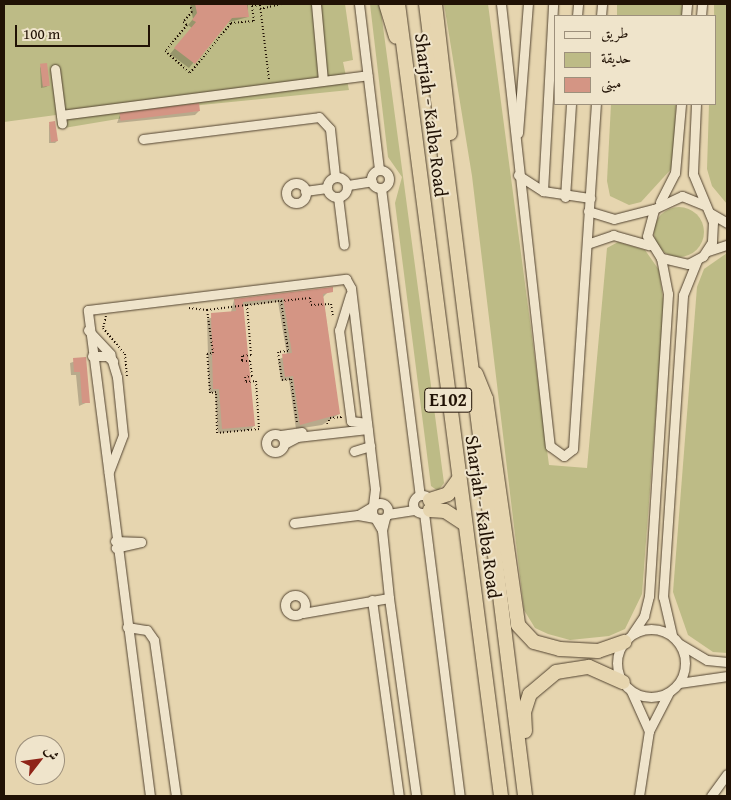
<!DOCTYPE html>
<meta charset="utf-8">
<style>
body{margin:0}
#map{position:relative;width:731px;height:800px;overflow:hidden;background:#e6d5af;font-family:"Gentium Book Plus",Amiri,serif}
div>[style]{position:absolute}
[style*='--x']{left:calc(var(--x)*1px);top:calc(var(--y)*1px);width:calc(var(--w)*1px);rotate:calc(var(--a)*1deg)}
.green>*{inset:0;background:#bdbb86;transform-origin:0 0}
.round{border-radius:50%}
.shadow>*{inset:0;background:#0003}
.building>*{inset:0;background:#d49584;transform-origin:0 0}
.path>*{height:2px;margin-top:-1px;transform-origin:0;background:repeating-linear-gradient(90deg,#211205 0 1px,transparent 0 3.5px)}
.roads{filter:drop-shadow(0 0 1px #524330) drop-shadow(0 0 1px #524330)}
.minor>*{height:9px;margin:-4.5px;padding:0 4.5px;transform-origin:4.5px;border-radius:4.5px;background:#efe4cb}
.minor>.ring{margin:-4.5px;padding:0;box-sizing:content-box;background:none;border:9px solid #efe4cb;border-radius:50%}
.highway>*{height:14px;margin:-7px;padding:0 7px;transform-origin:7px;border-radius:7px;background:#e6d5af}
span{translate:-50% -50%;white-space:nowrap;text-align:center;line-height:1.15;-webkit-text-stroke:4px #efe4cb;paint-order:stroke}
.shield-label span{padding:1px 4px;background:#efe4cb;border:1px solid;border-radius:4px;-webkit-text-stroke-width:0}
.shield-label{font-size:18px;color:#211205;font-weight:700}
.street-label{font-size:19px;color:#211205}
.frame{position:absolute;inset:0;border:5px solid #211205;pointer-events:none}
.legend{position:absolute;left:554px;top:15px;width:162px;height:90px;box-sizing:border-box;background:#efe4cb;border:1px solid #9d907c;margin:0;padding:6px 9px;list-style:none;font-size:15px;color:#211205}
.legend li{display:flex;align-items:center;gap:10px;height:25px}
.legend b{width:25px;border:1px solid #9d907c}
.north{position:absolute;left:15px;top:735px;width:50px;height:50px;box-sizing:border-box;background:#efe4cb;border:1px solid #9d907c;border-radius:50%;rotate:60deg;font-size:14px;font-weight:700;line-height:20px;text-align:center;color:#211205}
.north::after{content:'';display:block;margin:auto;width:18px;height:22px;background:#8f2418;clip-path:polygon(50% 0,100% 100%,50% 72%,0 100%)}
.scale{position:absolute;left:15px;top:25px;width:135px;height:22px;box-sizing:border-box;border:2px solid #211205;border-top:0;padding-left:6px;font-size:15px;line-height:18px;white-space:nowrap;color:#211205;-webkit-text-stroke:4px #efe4cb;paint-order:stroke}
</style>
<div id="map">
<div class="green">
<div style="clip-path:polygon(4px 4px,345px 4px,353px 60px,343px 62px,349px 90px,201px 105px,58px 129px,56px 115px,4px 122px)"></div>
<div style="clip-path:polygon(370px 4px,380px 4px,444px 483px,438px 491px,431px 486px,395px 203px,402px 177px,388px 157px)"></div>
<div style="clip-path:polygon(444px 4px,488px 4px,549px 465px,587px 468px,607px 248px,618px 242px,645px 250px,659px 270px,664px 306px,642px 594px,625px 629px,609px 636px,570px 640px,548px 634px,535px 628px,524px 610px,472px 176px)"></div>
<div style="left:617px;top:4px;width:65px;height:12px"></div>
<div style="clip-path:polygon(714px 4px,727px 4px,727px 204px,712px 186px,707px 169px,709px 104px,715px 104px)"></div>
<div style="clip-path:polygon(611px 104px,676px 104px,673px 167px,641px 202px,629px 205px,610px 196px,607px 181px)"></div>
<div class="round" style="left:654px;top:207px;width:50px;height:50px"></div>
<div style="clip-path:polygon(727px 253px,727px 653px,713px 652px,688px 635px,673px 592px,697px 287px,704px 269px)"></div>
</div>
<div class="shadow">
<div style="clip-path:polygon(190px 4px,248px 4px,248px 17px,226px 23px,189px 68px,170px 54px,192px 28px,188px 25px,193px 19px)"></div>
<div style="clip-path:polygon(40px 66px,49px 85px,46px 87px,41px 88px)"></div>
<div style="clip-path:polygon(199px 111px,195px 115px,117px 123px,120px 115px)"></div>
<div style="clip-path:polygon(49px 123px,57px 141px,55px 143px,49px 143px)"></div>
<div style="clip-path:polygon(332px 288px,323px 297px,339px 414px,322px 425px,296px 429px,289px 380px,281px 381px,278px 360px,287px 355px,278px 302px,242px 306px,254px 426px,249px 430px,218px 433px,215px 392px,209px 393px,207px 319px,231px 312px,234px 300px)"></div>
<div style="clip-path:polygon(85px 358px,88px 402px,79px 406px,76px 375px,71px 375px,70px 363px)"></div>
</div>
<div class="building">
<div style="clip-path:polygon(195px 4px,247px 4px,249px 17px,232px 18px,195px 64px,174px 48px,196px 22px,192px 20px,197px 13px)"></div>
<div style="left:47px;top:63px;width:23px;height:7px;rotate:83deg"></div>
<div style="left:199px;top:103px;width:8px;height:80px;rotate:83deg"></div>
<div style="clip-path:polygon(55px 121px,58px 141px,51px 142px,49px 122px)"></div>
<div style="clip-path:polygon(333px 287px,333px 292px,323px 294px,340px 414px,300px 425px,293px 376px,285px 377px,282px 354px,292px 353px,283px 298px,243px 302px,255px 426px,222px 429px,219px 389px,213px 389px,211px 313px,236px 311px,234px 299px)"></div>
<div style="clip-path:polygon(86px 357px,90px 403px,82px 403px,80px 372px,74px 372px,73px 358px)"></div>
</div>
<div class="path">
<div style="--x:190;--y:4;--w:8;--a:76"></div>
<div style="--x:192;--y:12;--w:13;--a:132"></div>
<div style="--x:183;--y:22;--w:5;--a:37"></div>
<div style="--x:187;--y:25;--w:34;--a:130"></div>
<div style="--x:165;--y:51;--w:33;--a:41"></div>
<div style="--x:190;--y:73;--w:65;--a:-50.6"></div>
<div style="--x:231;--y:23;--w:23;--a:-5"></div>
<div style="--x:254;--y:21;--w:15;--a:-98"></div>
<div style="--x:252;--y:6;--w:8;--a:-7"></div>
<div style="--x:260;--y:5;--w:75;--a:83.1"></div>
<div style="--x:260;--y:9;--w:23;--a:-13"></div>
<div style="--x:281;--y:301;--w:29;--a:-6"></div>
<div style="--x:310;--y:298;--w:7;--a:82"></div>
<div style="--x:311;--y:305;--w:20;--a:-3"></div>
<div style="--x:331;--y:304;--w:13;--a:81"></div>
<div style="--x:247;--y:305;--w:50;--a:85.4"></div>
<div style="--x:251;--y:355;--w:9;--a:174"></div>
<div style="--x:242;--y:356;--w:5;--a:90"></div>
<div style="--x:242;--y:361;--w:8;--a:0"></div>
<div style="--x:250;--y:361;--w:15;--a:82"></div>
<div style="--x:252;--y:376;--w:7;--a:172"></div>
<div style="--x:245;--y:377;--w:5;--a:79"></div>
<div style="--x:246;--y:382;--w:10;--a:-6"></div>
<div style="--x:256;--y:381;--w:48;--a:86.4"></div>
<div style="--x:259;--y:429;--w:42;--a:174.6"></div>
<div style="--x:217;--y:433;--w:41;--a:-91.4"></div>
<div style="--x:216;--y:392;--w:6;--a:171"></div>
<div style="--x:210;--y:393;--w:39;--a:-94"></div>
<div style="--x:207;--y:354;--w:6;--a:-9"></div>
<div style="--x:213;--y:353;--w:43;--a:-97.9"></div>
<div style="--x:207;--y:310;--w:40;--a:-7.1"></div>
<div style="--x:247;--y:305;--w:34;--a:-7"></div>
<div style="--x:281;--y:301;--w:50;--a:82"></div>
<div style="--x:288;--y:351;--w:10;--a:174"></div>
<div style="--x:278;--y:352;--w:28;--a:82"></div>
<div style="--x:282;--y:380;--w:9;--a:-6"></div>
<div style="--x:291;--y:379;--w:44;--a:82.2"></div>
<div style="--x:189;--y:308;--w:18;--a:6"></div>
<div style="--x:106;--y:316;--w:12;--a:104"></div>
<div style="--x:103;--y:328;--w:34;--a:50"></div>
<div style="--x:125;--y:354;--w:23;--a:85"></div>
<div style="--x:327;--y:424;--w:7;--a:-63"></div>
<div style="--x:330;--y:418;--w:12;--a:-5"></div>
</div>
<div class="roads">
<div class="minor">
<div style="--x:316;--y:4;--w:77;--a:84.8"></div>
<div style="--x:359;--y:4;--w:167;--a:83.1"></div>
<div style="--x:501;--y:4;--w:445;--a:83.7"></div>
<div style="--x:550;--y:446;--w:17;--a:36"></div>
<div style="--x:564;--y:456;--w:11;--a:-38"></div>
<div style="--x:573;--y:449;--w:346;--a:-86.2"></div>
<div style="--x:577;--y:16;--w:12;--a:-85"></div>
<div style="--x:601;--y:16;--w:12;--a:-85"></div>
<div style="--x:686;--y:16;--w:12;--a:-85"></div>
<div style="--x:701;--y:16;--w:12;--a:-85"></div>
<div style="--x:55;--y:69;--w:55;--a:82.7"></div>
<div style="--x:696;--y:104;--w:70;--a:92.5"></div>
<div style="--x:693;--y:174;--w:52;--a:67.4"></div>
<div style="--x:713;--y:222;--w:20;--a:93"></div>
<div style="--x:712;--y:242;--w:17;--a:123"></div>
<div style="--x:703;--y:256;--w:17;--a:152"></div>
<div style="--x:688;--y:264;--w:28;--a:-167"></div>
<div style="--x:661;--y:258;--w:26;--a:-122"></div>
<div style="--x:647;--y:236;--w:28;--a:-75"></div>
<div style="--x:654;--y:209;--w:31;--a:-25"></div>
<div style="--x:682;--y:196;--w:24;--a:22"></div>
<div style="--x:61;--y:115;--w:309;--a:-7.4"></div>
<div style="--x:518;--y:133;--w:129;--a:-85.6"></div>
<div style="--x:143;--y:139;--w:177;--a:-7.1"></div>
<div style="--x:319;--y:117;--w:16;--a:47"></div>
<div style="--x:330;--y:129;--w:47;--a:83.9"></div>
<div class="ring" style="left:371px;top:170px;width:9px;height:9px"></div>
<div style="--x:518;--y:175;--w:30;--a:33"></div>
<div style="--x:543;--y:191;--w:48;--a:8.5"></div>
<div class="ring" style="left:327px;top:177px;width:11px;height:11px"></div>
<div class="ring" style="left:286px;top:183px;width:11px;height:11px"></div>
<div style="--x:348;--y:185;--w:24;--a:-9"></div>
<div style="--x:381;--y:188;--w:309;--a:82.8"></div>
<div style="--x:305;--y:191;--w:22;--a:-8"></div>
<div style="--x:543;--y:191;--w:187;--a:-86.9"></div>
<div style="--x:338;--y:197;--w:48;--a:82.9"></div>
<div style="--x:565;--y:197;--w:93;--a:-86.3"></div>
<div style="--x:660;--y:202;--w:33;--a:-63"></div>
<div style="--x:675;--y:173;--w:69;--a:-85"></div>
<div style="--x:588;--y:211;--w:27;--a:17"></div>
<div style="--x:614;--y:219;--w:40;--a:-14.4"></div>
<div style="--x:710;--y:213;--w:20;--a:30"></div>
<div style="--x:587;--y:244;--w:28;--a:-19"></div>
<div style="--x:613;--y:235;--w:37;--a:16"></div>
<div style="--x:708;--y:251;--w:20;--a:-18"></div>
<div style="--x:350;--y:295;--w:37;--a:107"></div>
<div style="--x:339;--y:330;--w:92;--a:82.5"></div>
<div style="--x:351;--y:421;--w:16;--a:7"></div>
<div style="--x:88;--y:330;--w:33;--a:47"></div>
<div style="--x:110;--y:354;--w:24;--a:73"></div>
<div style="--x:117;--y:377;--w:58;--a:84.1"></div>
<div style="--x:123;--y:435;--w:40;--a:111"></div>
<div style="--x:92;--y:356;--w:15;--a:0"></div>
<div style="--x:107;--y:356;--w:8;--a:40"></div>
<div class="ring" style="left:266px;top:434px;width:9px;height:9px"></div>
<div style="--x:281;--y:435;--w:21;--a:-8"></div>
<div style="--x:284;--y:444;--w:15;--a:-28"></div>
<div style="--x:297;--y:437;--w:71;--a:-6.4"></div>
<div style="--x:354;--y:451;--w:17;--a:-17"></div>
<div class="ring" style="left:413px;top:495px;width:9px;height:9px"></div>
<div class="ring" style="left:372px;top:503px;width:7px;height:7px"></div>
<div style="--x:424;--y:513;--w:285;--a:82.8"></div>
<div style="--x:388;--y:514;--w:26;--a:-9"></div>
<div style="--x:385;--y:518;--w:12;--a:104"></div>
<div style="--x:382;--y:530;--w:68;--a:84.1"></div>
<div style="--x:389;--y:598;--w:200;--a:82.2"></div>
<div style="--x:294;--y:523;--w:64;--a:-7.1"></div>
<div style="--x:358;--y:515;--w:17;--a:10"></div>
<div style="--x:375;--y:518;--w:14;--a:60"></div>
<div style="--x:115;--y:541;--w:26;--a:2"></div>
<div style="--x:141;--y:542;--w:26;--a:167"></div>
<div class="ring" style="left:285px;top:595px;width:11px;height:11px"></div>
<div style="--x:372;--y:600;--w:198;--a:82.2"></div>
<div style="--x:303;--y:613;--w:87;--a:-9.9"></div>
<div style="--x:127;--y:627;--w:20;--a:9"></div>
<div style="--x:147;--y:630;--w:12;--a:55"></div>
<div style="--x:154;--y:640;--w:158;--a:82"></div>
<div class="ring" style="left:617px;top:629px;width:59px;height:59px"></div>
<div style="--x:632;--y:634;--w:22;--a:-56"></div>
<div style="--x:644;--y:616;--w:21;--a:-76"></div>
<div style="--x:649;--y:596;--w:303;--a:-86.4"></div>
<div style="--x:668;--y:294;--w:37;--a:-101"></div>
<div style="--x:672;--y:635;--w:39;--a:-103"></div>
<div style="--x:663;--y:597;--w:303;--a:-86.2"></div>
<div style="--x:683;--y:295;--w:38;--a:-68"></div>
<div style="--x:680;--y:644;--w:31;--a:31"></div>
<div style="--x:707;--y:660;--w:20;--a:6"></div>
<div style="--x:679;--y:683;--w:49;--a:-8.3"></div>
<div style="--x:631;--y:691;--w:44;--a:65.8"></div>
<div style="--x:150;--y:796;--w:490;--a:-97.3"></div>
<div style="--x:88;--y:310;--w:260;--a:-6.9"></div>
<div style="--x:346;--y:279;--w:10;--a:61"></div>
<div style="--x:351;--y:288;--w:202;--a:83.2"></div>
<div style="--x:375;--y:489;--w:17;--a:97"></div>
<div style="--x:373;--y:506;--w:17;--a:149"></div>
<div style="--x:639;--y:796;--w:66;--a:-81.3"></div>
<div style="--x:649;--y:731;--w:42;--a:-62.8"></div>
<div style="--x:711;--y:796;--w:27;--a:-54"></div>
</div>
<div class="highway">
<div style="--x:386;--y:4;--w:34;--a:73"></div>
<div style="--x:398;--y:4;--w:799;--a:82.59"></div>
<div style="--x:426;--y:4;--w:798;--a:82.87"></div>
<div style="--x:435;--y:4;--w:130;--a:83.4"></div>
<div style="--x:476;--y:374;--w:27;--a:68"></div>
<div style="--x:486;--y:399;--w:228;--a:81.9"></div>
<div style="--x:518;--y:625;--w:23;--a:47"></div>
<div style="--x:534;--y:642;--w:27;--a:15"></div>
<div style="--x:560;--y:649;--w:38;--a:3"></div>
<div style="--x:598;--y:651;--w:28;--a:-19"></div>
<div style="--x:430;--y:500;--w:19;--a:-18"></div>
<div style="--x:448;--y:494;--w:19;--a:-54"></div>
<div style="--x:430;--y:510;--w:15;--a:4"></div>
<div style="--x:445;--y:511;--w:24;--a:33"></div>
<div style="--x:525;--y:731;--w:19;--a:-93"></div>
<div style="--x:524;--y:712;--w:19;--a:-72"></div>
<div style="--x:530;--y:694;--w:34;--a:-40"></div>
<div style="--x:556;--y:672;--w:33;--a:-9"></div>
<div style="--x:589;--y:667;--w:37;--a:24"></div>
</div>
</div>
<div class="shield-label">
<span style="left:448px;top:400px">E102</span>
</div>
<div class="street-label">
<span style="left:431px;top:115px;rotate:83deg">Sharjah - Kalba Road</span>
<span style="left:483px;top:517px;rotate:82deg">Sharjah - Kalba Road</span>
</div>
<div class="frame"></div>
<ul class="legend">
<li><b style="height:6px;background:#efe4cb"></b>طريق</li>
<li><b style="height:14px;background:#bdbb86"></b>حديقة</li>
<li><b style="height:14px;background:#d49584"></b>مبنى</li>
</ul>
<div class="north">ش</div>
<div class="scale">100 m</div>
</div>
